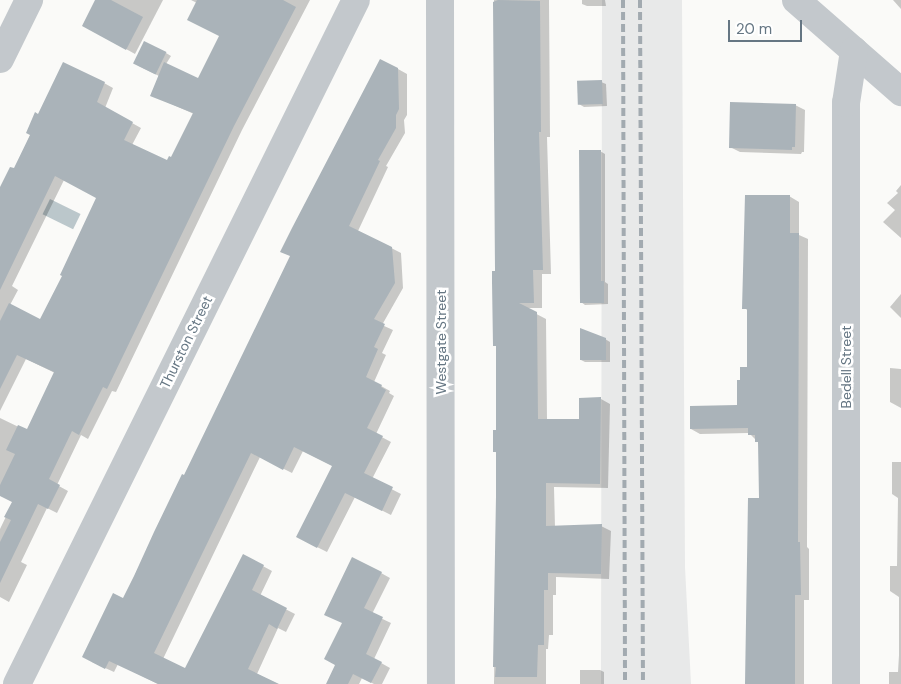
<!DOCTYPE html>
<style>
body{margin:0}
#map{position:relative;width:901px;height:684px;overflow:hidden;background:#fafaf8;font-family:"DM Sans",sans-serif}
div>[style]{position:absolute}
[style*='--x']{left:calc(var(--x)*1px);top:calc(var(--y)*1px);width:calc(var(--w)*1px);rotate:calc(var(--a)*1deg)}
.built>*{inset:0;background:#e8e9e9}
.water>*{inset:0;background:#bbc7cb;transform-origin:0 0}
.shadow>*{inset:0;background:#0003}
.building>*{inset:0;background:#aab3b9;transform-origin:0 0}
.street>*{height:28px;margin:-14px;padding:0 14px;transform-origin:14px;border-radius:14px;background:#c3c8cc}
.rail>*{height:4px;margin-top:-2px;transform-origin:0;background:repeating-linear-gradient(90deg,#a2aab0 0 8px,transparent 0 12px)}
span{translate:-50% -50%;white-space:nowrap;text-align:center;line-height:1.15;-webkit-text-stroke:5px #fff;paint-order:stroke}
.street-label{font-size:14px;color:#657683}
.scale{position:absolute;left:728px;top:20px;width:74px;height:22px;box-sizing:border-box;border:2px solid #657683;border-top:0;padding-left:6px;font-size:15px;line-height:18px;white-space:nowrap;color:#657683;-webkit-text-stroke:4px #fff;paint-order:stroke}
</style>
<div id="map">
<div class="built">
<div style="clip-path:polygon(602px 0,682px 0,685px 567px,691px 684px,601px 684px)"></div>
</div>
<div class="water">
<div style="left:50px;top:199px;width:34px;height:17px;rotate:26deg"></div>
</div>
<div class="shadow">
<div style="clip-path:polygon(96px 0,163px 0,135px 54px,83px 25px)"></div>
<div style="clip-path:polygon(evenodd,191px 0,310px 0,242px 130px,116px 392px,112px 391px,88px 439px,81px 435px,57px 485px,68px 491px,57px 513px,47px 508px,21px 562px,27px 565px,9px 602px,0 597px,0 529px,13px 502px,0 495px,0 418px,27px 431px,55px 373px,26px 359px,0 411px,0 190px,15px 170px,39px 115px,104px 83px,113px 88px,105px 108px,141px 128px,132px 145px,168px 162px,172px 159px,194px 114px,151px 95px,159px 76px,139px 66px,166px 53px,171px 56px,166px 64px,199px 80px,221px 36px,197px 3px,191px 0,64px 180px,98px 198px,64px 276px,41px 321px,10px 305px,18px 290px,12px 286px,64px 180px)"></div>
<div style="clip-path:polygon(494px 0,549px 0,550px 137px,547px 137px,551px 274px,542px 274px,542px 308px,525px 308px,546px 319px,547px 420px,580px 420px,601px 399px,610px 404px,608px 488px,554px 487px,555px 527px,601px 526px,611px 531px,609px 579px,556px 577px,556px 595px,553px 595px,553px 635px,549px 635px,548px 649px,546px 649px,546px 684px,494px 684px,497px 453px,494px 451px,497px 431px)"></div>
<div style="clip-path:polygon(582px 0,605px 0,606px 6px,587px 6px,582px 4px)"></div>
<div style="clip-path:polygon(893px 0,901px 0,901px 9px)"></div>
<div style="clip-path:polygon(398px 69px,407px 74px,407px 115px,404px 120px,405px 133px,386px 166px,388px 167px,358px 231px,401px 253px,403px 288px,382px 325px,393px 330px,382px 353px,386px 355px,374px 382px,390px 391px,389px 393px,394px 396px,376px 434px,391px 442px,372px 479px,401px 494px,391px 515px,355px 497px,327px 552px,307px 542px,333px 466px,303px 451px,292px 473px,260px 457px,163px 659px,185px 670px,244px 556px,272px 571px,260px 596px,295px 614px,286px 632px,278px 628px,257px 674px,278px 684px,158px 684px,118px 664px,114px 672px,92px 662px,184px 476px)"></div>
<div style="clip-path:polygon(601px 82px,606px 84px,607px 106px,584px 107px,579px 104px)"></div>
<div style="clip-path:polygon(795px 105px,805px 110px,804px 152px,802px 152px,801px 154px,740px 152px,730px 147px)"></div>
<div style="clip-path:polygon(600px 151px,605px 154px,605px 282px,608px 284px,608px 304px,585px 305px,581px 302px)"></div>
<div style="clip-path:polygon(901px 185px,901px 238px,883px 222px,895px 210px,887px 203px,898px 193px,896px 191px)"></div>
<div style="clip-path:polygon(789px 196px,799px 202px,799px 235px,808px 239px,807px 547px,809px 549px,809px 600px,804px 600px,804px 684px,746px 684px,749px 499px,760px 499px,759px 443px,749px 433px,700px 434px,691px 429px,738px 406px,742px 381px,749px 368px,749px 311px,744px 308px)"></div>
<div style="clip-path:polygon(901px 294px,901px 318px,890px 307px)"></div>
<div style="clip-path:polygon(605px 339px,610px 342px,610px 362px,585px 362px,581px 360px)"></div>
<div style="clip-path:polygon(890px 368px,901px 369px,901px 408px,890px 402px)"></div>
<div style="clip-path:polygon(892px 462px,901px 462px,901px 684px,889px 684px,889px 672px,898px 672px,899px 655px,899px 597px,890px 591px,890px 566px,897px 566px,898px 498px,892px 494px)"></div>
<div style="clip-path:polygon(381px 573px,390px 578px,372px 614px,391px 623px,374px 659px,390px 668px,382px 684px,374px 684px,362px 678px,359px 684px,327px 684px,336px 665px,326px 659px)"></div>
<div style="clip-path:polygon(580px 670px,600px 670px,604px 672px,604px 684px,580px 684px)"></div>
</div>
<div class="building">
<div style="clip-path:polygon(95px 0,111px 0,143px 17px,126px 50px,82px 26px)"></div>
<div style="clip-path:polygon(197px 0,283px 0,296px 7px,234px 126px,107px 389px,103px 387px,79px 435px,72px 431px,49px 479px,60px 485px,48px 509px,38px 504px,0 583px,0 542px,11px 520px,4px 517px,12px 502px,0 496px,0 485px,15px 454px,6px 450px,18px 425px,27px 429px,54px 372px,17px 355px,0 389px,0 321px,9px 303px,40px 319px,62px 276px,60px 275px,96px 198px,55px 176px,0 290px,0 187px,10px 167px,14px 168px,30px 135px,26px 133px,35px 112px,38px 114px,63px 62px,105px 82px,97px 102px,133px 122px,124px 140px,167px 160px,169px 156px,171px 157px,193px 113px,150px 96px,164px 62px,198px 78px,219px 36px,187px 20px)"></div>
<div style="clip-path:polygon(498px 0,540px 1px,541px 132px,539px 132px,543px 270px,533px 270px,534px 303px,519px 303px,537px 312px,538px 419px,579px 419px,579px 398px,601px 397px,600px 484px,546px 483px,546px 526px,602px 524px,601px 574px,548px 573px,548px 590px,544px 590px,544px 645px,538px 645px,537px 677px,495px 677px,496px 667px,493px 667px,496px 496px,496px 452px,493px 452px,493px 430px,496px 430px,496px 346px,493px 346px,492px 282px,492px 271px,495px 271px,493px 2px)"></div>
<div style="left:144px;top:41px;width:25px;height:25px;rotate:26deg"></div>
<div style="clip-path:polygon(380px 59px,398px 68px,399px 109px,396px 115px,396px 128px,378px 160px,380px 161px,349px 226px,392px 247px,395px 283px,374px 319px,385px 324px,374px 347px,378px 349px,366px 377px,382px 385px,381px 387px,386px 390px,367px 428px,383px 436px,364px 473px,393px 487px,382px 511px,345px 493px,317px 548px,296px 537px,332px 466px,294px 447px,283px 470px,251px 453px,154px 653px,185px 668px,243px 554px,264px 565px,252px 590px,287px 608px,277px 629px,269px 624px,248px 669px,279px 684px,158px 684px,109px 661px,105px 669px,82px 657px,113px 593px,123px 598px,134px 576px,154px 532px,182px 474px,184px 475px,290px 256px,280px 252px,292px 228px)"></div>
<div style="left:602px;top:80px;width:24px;height:25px;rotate:88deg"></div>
<div style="clip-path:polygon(730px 102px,796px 104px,795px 147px,792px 147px,792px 150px,729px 148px)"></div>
<div style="clip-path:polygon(579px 150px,601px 150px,601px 281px,604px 281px,604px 303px,580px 303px)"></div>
<div style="clip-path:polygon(745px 195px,790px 195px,790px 233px,799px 233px,798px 542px,800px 542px,801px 595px,795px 595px,795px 684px,745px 684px,748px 498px,759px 498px,758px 442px,755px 442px,755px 435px,748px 435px,748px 428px,690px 429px,690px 406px,737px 405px,737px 380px,740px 380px,740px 367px,747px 367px,747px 309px,742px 309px)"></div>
<div style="clip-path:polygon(580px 328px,606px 338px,606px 360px,580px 360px)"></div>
<div style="clip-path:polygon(352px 557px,382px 572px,364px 608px,383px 617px,366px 654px,382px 662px,371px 683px,353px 674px,348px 684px,326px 684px,335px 665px,324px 659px,342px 623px,324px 615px)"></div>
</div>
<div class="street">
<div style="--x:440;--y:0;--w:684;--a:89.92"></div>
<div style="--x:796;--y:0;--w:140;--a:41.2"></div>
<div style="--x:0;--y:59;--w:66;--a:-63.8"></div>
<div style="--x:17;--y:684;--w:763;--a:-63.64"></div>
<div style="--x:846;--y:684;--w:581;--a:-90"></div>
<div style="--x:846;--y:103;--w:53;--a:-81.3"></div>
</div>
<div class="rail">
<div style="--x:623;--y:0;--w:684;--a:89.83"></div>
<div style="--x:640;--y:0;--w:684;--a:89.75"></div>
</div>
<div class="street-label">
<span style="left:186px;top:342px;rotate:-64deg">Thurston Street</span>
<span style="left:441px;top:342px;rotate:-90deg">Westgate Street</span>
<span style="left:846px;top:367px;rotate:-90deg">Bedell Street</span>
</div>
<div class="scale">20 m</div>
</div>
